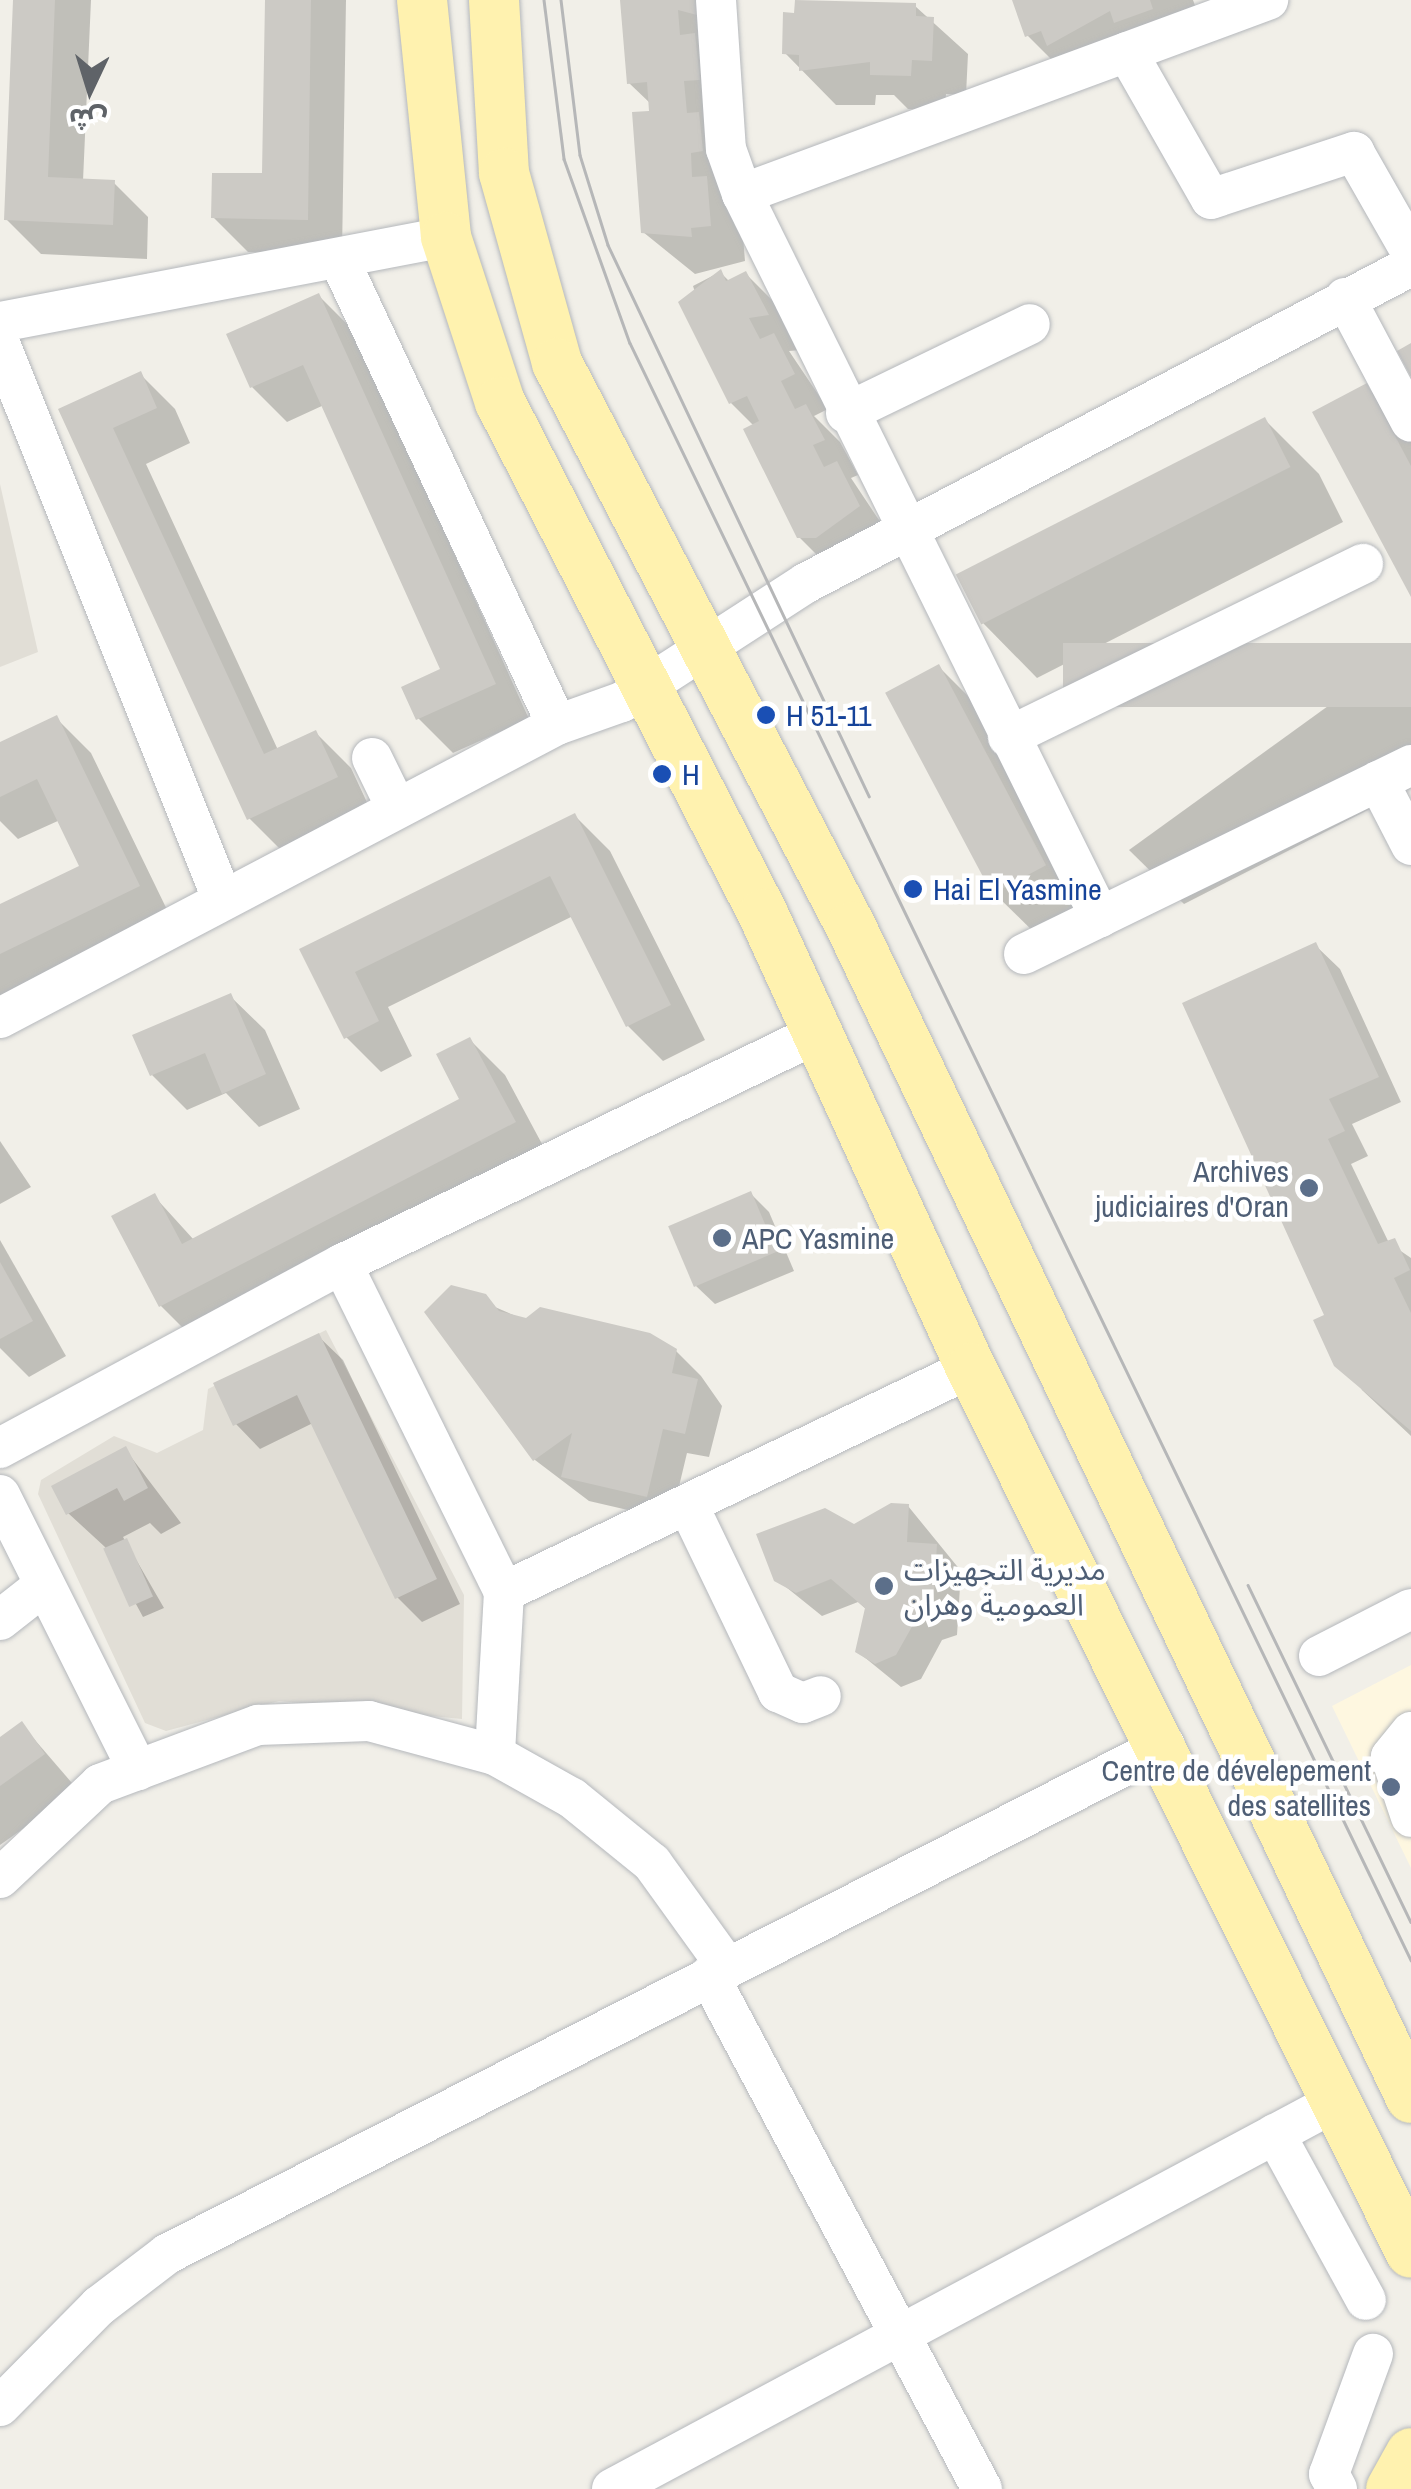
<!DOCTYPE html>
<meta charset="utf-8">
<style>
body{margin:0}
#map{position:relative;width:1411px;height:2489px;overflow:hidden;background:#f1efe8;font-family:"Archivo Narrow","Noto Sans Arabic",sans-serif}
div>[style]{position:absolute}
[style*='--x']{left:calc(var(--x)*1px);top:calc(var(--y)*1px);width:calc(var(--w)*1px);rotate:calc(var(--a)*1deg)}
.commercial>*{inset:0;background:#fef7e0}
.education>*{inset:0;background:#e1ded6}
.shadow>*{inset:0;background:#0003}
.building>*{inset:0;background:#cccac5;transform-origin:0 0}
.roads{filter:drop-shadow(0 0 2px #b5b8bc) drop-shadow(0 0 2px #b5b8bc)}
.minor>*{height:40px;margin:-20px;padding:0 20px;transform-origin:20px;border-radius:20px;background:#fff}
.major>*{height:50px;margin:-25px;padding:0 25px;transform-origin:25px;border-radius:25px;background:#fff2af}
.tram>*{height:2.5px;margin:-1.25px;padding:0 1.25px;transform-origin:1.25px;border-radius:1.25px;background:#b6b7b8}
.dots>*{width:28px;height:28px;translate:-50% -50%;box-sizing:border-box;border:5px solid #fff;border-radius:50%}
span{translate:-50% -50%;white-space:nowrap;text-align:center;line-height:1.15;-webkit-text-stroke:9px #fff;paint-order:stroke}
.transit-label{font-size:30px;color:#164399}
.left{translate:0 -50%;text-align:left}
.service-label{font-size:30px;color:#4e5e75}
.right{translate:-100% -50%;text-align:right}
.north{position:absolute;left:40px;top:40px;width:100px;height:100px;-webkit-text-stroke:8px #fff;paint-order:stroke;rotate:184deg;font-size:28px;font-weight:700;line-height:40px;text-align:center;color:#5f6368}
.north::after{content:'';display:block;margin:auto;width:35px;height:45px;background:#5f6368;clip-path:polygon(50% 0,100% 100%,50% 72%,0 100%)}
</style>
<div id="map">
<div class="commercial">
<div style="clip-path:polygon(1411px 1665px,1411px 1868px,1332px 1706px)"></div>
</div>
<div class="education">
<div style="clip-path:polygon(0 484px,38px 652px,0 667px)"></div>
<div style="clip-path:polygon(326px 1330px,464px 1595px,462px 1719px,279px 1701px,166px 1731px,145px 1723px,38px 1494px,41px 1480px,114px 1436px,157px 1453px,203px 1430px,208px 1389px)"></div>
</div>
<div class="shadow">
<div style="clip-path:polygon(16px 0,91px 0,83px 181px,113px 182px,148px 217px,147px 259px,41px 254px,6px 219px)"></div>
<div style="clip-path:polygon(267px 0,346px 0,342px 254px,248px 252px,213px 217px,264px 176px)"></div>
<div style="clip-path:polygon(623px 0,724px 0,745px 261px,695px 274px,643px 232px,652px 105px,629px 83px)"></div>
<div style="clip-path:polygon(1014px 0,1193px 0,1201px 22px,1062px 70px,1028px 36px)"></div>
<div style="clip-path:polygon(915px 6px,968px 54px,966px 95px,946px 94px,945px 110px,908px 109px,894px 95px,876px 95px,875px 105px,836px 105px,785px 53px)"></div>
<div style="clip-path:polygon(720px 272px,730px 282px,746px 274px,781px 309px,801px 350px,789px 351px,828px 409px,814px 416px,840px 442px,858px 475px,851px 478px,893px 541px,834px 572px,799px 537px,754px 426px,731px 403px,693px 286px)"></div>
<div style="clip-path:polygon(319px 296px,354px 331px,529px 719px,453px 753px,418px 718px,444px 670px,324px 405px,287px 422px,252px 387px)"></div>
<div style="clip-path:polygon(140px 374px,175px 409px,190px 443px,146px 464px,278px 750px,316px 733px,351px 768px,372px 813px,284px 853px,249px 818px,61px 410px)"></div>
<div style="clip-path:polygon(1366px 386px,1411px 431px,1411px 592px)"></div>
<div style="clip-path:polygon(1265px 420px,1319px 474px,1343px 522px,1037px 678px,983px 623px)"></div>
<div style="clip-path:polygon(1411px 646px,1411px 788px,1184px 904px,1129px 850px)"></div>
<div style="clip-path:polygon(939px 667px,993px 721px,1099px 920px,1049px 947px,994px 893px)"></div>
<div style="clip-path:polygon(56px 718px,91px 753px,173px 922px,0 1005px,0 907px,83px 868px,60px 820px,18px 839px,0 821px,0 745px)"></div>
<div style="clip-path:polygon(575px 816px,610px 851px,705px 1040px,663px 1061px,628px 1026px,573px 916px,388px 1007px,412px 1056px,381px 1072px,346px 1037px,303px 950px)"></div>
<div style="clip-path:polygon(1315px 945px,1340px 969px,1401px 1102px,1352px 1124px,1368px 1156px,1351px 1164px,1389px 1243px,1411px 1258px,1411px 1436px,1362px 1390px,1327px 1316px)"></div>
<div style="clip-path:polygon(230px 996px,265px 1030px,300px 1109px,259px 1127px,226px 1093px,187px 1110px,152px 1075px)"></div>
<div style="clip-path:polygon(470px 1040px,505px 1075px,549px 1157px,196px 1341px,161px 1306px,114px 1217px,154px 1196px,194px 1240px,463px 1100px)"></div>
<div style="clip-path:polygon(0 1141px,31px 1187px,0 1204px)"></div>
<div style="clip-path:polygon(750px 1193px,769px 1212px,794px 1271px,715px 1304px,696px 1286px)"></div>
<div style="clip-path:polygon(0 1240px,66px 1356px,29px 1377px,0 1348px)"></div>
<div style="clip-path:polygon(451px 1288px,527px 1321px,676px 1351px,701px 1376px,722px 1406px,709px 1457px,687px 1453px,671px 1520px,589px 1501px,535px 1460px)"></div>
<div style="clip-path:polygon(318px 1336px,343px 1360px,460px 1604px,422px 1622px,397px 1597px,313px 1423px,260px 1449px,236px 1424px)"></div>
<div style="clip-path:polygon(125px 1449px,181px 1523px,161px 1534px,150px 1523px,123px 1537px,164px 1608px,143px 1617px,105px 1547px,68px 1513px)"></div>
<div style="clip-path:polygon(908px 1506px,961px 1571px,957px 1635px,942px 1640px,921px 1679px,901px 1687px,858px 1652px,867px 1610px,858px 1602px,822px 1616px,776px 1579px,854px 1527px)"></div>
<div style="clip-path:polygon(22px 1725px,78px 1790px,0 1845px,0 1740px)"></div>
</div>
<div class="building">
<div style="clip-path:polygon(13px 0,55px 0,48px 177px,115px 180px,113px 225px,4px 220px)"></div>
<div style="clip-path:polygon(265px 0,311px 0,308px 220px,211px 218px,212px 173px,262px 173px)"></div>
<div style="clip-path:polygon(620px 0,696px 0,697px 15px,678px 10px,680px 35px,695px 33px,700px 80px,684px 81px,687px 113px,699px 112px,703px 151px,691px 153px,692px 177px,707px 176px,711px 226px,691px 228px,692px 237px,641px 233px,632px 112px,649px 111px,647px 82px,627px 84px)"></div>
<div style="clip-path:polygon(795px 0,916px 3px,916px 16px,934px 17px,932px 61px,912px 60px,911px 76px,870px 75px,870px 62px,799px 71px,799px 55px,782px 54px,783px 12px,794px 13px)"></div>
<div style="clip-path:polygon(1012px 0,1150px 0,1153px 9px,1114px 23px,1110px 11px,1047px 46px,1041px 31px,1025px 37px)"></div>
<div style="clip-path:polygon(721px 269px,726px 281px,746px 271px,769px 315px,749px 318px,760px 339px,774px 333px,795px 374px,781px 381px,795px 409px,806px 404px,825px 440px,813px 445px,824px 467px,837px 461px,860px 506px,816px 538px,797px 538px,743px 429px,759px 421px,747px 396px,729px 404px,678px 302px)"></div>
<div style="clip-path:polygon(319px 293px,496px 684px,416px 720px,401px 687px,440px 669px,303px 365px,250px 388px,226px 334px)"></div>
<div style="clip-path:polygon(1411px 343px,1411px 377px,1397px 351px)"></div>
<div style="clip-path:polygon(141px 371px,157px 408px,113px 428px,264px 754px,316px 730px,338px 777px,247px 820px,58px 409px)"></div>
<div style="clip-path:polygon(1367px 383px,1411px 466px,1411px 597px,1312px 412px)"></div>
<div style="left:1265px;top:417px;width:56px;height:347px;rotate:63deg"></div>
<div style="left:1411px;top:643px;width:64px;height:348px;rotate:90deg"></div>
<div style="left:939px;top:664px;width:228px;height:61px;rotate:62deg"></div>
<div style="clip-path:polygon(57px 715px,140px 886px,0 954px,0 904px,79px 866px,37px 779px,0 797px,0 742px)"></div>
<div style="clip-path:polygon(575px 813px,671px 1005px,626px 1027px,550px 876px,355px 972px,379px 1021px,344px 1039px,299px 949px)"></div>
<div style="clip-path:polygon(1316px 942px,1379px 1077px,1329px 1099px,1345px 1131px,1328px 1139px,1378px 1244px,1395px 1238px,1410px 1270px,1394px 1278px,1411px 1313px,1411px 1431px,1334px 1366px,1313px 1320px,1324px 1315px,1182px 1003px)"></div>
<div style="clip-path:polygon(231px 993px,266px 1074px,222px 1094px,205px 1053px,150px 1076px,132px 1035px)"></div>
<div style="clip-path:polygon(470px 1037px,516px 1122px,159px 1307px,111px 1216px,155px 1193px,182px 1244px,459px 1099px,436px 1054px)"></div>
<div style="left:751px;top:1191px;width:66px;height:90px;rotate:67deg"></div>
<div style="clip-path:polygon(0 1262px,33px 1321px,0 1339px)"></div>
<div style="clip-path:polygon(451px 1285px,486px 1294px,499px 1311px,526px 1318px,540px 1307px,650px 1333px,677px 1349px,672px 1373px,698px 1379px,685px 1434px,663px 1429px,647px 1497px,561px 1477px,572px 1433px,533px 1461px,424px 1312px)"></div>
<div style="clip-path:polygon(319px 1333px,437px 1579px,395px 1599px,297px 1395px,233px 1426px,213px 1383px)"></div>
<div style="clip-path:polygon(126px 1446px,148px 1488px,124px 1501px,117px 1488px,66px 1515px,51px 1486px)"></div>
<div style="clip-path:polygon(891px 1503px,909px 1504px,907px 1542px,937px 1544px,933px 1610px,918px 1616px,896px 1655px,875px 1664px,855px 1652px,865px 1608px,831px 1579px,796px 1593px,774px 1581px,756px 1534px,825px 1508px,854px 1524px)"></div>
<div style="left:127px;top:1538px;width:64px;height:26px;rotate:66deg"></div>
<div style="clip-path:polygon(22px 1721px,45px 1754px,0 1786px,0 1737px)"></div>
</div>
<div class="roads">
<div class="minor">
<div style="--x:716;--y:0;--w:149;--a:86.2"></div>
<div style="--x:726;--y:149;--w:48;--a:70.4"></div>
<div style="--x:742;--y:194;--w:807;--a:63.66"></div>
<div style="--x:1127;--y:52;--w:169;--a:60.3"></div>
<div style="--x:1211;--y:199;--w:151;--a:-18.2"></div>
<div style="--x:1354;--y:152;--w:115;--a:60.3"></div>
<div style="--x:742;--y:194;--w:561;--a:-20.25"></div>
<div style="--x:339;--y:259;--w:514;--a:64.93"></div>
<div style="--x:1345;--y:298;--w:140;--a:62"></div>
<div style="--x:0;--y:322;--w:454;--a:-10.8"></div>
<div style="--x:0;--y:344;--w:597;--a:68.16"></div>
<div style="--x:846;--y:413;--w:204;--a:-25.8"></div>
<div style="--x:1008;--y:737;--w:395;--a:-26"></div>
<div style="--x:372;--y:758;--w:55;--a:63.9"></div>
<div style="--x:1378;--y:781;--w:72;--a:62.7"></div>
<div style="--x:1024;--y:954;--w:431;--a:-26"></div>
<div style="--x:0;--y:1018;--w:629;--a:-27.75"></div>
<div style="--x:557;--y:725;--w:69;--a:-19.5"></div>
<div style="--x:622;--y:702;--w:219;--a:-32.9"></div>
<div style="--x:806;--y:583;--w:683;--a:-27.65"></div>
<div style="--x:342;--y:1264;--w:366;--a:63.7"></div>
<div style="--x:504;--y:1592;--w:163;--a:93.2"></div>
<div style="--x:0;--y:1448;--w:388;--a:-28.3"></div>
<div style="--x:342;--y:1264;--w:529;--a:-25.89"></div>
<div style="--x:0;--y:1495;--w:308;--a:63.4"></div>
<div style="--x:688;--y:1505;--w:208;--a:64.3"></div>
<div style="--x:778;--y:1692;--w:27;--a:24"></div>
<div style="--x:803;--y:1703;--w:19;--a:-21"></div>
<div style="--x:504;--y:1592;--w:518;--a:-25.63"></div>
<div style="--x:0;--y:1620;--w:53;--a:-38.2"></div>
<div style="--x:1319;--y:1656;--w:103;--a:-27.1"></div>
<div style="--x:1411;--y:1732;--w:32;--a:129"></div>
<div style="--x:1391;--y:1757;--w:63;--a:71.6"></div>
<div style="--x:0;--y:1878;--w:137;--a:-43.2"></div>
<div style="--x:100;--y:1784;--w:169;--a:-20.5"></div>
<div style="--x:258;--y:1725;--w:111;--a:-2.1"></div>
<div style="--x:369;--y:1721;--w:131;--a:15.1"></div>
<div style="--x:495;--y:1755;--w:88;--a:29.2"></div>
<div style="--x:572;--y:1798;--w:103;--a:39.1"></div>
<div style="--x:652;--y:1863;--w:128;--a:54.2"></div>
<div style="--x:709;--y:1976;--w:581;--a:61.98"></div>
<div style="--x:1275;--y:2134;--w:189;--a:61.3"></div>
<div style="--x:0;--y:2406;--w:141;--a:-45.3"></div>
<div style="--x:99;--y:2306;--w:86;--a:-37.4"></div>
<div style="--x:167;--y:2254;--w:1120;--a:-27.02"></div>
<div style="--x:612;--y:2489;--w:825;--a:-28.15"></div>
<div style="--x:1337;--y:2489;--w:17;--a:-118"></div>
<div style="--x:1329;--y:2474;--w:128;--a:-69.9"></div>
</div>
<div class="major">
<div style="--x:422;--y:0;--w:238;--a:84.2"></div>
<div style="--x:446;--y:237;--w:174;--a:71.9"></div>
<div style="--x:500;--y:402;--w:576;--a:62.81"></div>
<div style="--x:763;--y:914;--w:499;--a:65.4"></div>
<div style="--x:971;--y:1368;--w:988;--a:63.56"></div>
<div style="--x:494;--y:0;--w:173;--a:86.7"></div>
<div style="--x:504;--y:173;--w:197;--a:74.4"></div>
<div style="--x:557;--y:363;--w:636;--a:62.47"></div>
<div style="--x:851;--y:927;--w:1298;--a:64.44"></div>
<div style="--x:1391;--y:2489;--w:41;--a:-60.9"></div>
</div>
</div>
<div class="tram">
<div style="--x:544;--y:0;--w:160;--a:82.8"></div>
<div style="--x:564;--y:159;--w:195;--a:70.3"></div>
<div style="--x:630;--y:343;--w:1796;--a:64.22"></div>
<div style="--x:561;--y:0;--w:156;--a:83"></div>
<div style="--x:580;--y:155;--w:94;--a:72.7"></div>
<div style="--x:608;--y:245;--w:610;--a:64.65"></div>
<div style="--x:1248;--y:1585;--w:374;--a:64.2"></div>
</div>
<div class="dots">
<div style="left:766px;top:715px;background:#1a4fb4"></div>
<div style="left:662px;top:774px;background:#1a4fb4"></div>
<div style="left:913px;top:889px;background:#1a4fb4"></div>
<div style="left:1309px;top:1188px;background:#5c6f8a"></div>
<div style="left:722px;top:1238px;background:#5c6f8a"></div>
<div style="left:884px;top:1586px;background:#5c6f8a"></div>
<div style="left:1391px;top:1787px;background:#5c6f8a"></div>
</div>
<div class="transit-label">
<span class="left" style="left:786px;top:715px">H 51-11</span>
<span class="left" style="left:682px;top:774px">H</span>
<span class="left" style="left:933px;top:889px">Hai El Yasmine</span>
</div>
<div class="service-label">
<span class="right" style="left:1289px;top:1188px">Archives<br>judiciaires d'Oran</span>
<span class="left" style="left:742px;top:1238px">APC Yasmine</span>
<span class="left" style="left:904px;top:1586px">مديرية التجهيزات<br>العمومية وهران</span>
<span class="right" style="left:1371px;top:1787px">Centre de dévelepement<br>des satellites</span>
</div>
<div class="north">ش</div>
</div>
